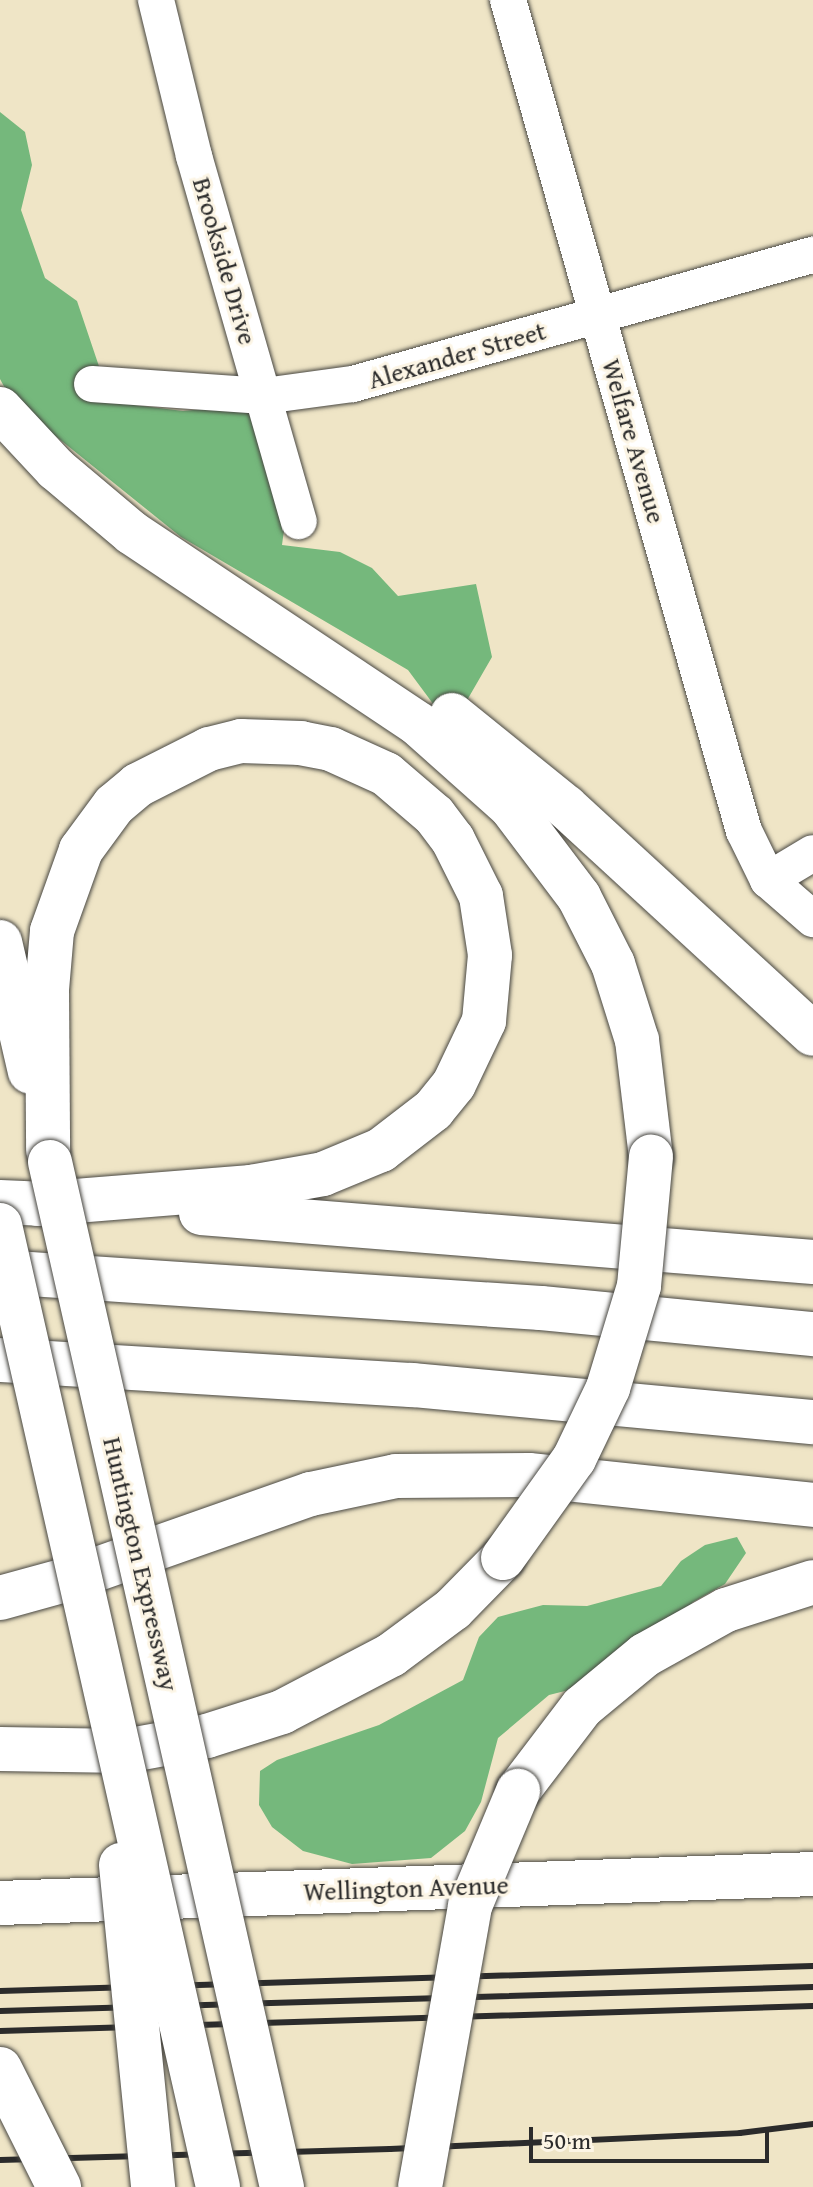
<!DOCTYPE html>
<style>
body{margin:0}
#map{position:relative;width:813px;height:2187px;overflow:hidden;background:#efe5c6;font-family:"Gentium Book Plus",serif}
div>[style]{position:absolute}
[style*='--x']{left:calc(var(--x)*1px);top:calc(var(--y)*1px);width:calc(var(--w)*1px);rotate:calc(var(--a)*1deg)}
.forest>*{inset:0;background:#75b87c}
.roads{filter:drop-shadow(0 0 2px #484742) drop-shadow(0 0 2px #484742)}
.street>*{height:36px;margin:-18px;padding:0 18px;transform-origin:18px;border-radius:18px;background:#fff}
.secondary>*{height:44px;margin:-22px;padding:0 22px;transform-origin:22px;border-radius:22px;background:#fff}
.highway>*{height:44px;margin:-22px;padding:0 22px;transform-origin:22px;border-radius:22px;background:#fff}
.rail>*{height:6px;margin:-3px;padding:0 3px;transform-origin:3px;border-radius:3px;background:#2b2b2b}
.bridges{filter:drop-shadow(0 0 2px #484742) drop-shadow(0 0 2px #484742)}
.highway-bridge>*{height:44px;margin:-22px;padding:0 22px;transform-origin:22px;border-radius:22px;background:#fff}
span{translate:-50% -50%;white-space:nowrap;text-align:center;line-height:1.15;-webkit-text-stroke:6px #fcf5e5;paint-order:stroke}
.street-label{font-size:26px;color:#2b2b2b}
.scale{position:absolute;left:529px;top:2127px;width:240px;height:36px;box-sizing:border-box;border:4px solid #2b2b2b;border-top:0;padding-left:10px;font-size:24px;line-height:28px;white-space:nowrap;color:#2b2b2b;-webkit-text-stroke:6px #fcf5e5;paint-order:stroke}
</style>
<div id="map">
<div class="forest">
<div style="clip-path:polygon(0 112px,25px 132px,32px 165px,21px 210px,45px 278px,77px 301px,111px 402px,183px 411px,255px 404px,286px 515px,282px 545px,340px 552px,372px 568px,398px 596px,476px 584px,492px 657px,451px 728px,408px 670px,181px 537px,12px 401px,0 379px)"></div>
<div style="clip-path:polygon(737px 1537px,746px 1553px,725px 1584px,693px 1602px,669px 1629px,593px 1684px,549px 1695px,498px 1738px,481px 1802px,465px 1831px,431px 1858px,352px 1864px,303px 1851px,272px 1827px,259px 1805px,260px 1771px,277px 1760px,379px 1725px,463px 1680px,479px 1637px,498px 1617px,543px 1605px,587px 1606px,661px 1586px,681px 1561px,705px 1545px)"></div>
</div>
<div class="roads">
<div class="street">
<div style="--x:156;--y:0;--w:161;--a:76.3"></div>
<div style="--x:194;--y:156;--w:380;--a:74"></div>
<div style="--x:508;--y:0;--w:864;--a:74.15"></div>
<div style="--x:744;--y:831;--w:55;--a:63.9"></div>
<div style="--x:768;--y:880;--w:60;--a:40.9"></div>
<div style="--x:92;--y:384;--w:172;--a:4"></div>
<div style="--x:264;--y:396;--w:90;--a:-7.7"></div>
<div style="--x:353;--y:384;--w:478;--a:-15.7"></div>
<div style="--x:768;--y:880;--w:52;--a:-31"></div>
</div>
<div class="secondary">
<div style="--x:0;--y:1903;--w:814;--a:-2.04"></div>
</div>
<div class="highway">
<div style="--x:0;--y:409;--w:82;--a:47"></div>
<div style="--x:56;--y:469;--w:99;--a:40.1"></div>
<div style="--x:132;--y:533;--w:344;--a:33.7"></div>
<div style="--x:418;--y:724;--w:125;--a:41.7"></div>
<div style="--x:511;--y:807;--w:113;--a:52.9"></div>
<div style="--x:579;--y:897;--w:75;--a:63.1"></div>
<div style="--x:613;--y:964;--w:80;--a:72.5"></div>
<div style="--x:637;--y:1040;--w:118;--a:83.2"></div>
<div style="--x:452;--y:715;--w:146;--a:38.9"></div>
<div style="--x:566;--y:807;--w:335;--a:42.6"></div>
<div style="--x:0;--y:942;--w:133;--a:77"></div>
<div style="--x:0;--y:1202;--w:69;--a:2.5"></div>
<div style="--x:38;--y:1204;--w:214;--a:-4.6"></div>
<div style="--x:251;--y:1187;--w:73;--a:-10.2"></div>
<div style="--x:323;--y:1174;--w:63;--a:-22.5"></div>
<div style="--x:381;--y:1150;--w:66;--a:-37.6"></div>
<div style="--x:433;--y:1110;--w:33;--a:-51"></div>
<div style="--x:454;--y:1084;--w:70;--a:-64.5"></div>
<div style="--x:484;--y:1021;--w:66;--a:-84.8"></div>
<div style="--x:490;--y:955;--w:60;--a:-98.7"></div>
<div style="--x:481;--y:896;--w:63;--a:-116.6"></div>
<div style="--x:453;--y:840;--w:31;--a:-127"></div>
<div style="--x:434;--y:815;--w:63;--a:-139.5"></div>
<div style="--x:386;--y:774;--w:60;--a:-155.6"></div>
<div style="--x:331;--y:749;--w:31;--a:-169"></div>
<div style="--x:301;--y:743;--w:60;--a:-178.1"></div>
<div style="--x:241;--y:741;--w:33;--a:166"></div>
<div style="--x:209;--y:749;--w:80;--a:153.1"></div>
<div style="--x:138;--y:785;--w:31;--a:140"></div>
<div style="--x:114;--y:805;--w:56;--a:126.3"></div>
<div style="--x:81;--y:850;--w:86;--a:109.7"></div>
<div style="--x:52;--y:931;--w:58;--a:94.9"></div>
<div style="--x:47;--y:989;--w:161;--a:89.6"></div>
<div style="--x:201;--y:1213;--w:614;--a:4.58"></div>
<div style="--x:0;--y:1272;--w:542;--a:3.81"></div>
<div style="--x:541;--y:1308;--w:273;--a:5.5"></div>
<div style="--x:0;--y:1360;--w:413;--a:3.5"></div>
<div style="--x:412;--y:1385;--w:403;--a:5.3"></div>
<div style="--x:0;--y:1598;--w:72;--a:-15.4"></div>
<div style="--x:69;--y:1579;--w:256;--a:-19.4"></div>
<div style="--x:311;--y:1494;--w:87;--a:-12"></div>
<div style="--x:396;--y:1476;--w:133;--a:-0.4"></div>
<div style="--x:529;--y:1475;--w:286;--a:6"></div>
<div style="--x:0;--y:1749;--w:125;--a:0.9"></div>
<div style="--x:125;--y:1751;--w:83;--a:-10.4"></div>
<div style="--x:207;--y:1736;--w:79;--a:-17.7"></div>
<div style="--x:282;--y:1712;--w:123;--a:-27.6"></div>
<div style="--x:391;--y:1655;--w:77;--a:-36.6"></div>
<div style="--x:453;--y:1609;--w:71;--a:-45.6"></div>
<div style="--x:518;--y:1791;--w:106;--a:-52.7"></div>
<div style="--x:582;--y:1707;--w:82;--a:-39.5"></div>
<div style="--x:645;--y:1655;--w:93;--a:-29.1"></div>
<div style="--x:726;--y:1610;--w:91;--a:-17.8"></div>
</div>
</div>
<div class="rail">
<div style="--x:0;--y:1991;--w:813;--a:-1.76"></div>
<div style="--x:0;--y:2011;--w:813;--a:-1.69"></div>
<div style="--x:0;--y:2031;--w:813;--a:-1.76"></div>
<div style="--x:0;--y:2160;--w:390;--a:-1.6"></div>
<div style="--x:390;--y:2149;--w:350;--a:-2.6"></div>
<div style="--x:740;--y:2133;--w:74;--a:-7"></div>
</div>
<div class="bridges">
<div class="highway-bridge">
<div style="--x:50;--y:1162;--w:1051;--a:77.25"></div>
<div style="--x:0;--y:1225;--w:986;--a:77.23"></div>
<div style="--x:503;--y:1558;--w:122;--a:-54.4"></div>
<div style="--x:574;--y:1459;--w:79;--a:-64.4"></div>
<div style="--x:608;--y:1388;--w:107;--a:-73.1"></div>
<div style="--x:639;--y:1286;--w:130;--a:-84.7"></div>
<div style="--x:121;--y:1865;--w:324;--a:84.3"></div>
<div style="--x:0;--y:2069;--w:132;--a:63.4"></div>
<div style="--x:420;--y:2187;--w:285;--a:-79.9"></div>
<div style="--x:470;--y:1906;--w:125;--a:-67.3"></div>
</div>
</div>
<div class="street-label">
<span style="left:225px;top:261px;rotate:74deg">Brookside Drive</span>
<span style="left:457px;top:355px;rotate:-16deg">Alexander Street</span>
<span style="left:634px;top:441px;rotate:74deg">Welfare Avenue</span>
<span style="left:141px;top:1564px;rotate:77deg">Huntington Expressway</span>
<span style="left:406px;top:1888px;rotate:-2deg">Wellington Avenue</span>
</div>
<div class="scale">50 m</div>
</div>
